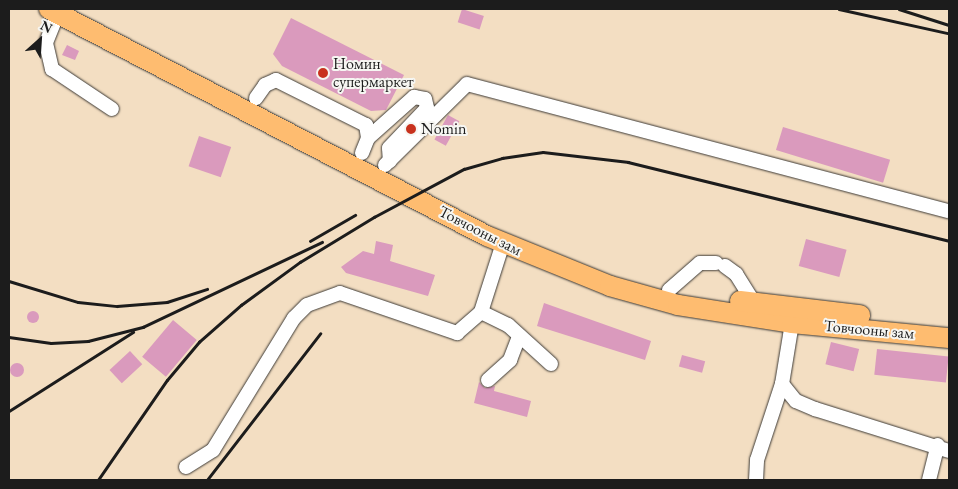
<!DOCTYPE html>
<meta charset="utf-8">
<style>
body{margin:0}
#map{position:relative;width:958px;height:489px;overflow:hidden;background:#f3dec2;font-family:"EB Garamond",serif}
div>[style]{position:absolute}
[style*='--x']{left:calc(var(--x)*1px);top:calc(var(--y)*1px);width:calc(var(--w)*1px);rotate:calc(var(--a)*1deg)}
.building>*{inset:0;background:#da9abd;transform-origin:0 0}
.round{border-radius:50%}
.roads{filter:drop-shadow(0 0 1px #3c3935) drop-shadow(0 0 1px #3c3935)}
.minor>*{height:14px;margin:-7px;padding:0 7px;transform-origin:7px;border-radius:7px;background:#fff}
.highway>*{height:20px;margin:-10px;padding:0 10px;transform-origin:10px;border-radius:10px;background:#febc70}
.rail>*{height:2.5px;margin:-1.25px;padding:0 1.25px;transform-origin:1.25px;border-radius:1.25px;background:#1c1c1c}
.dots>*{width:14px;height:14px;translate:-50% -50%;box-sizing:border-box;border:2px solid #f6f6f2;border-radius:50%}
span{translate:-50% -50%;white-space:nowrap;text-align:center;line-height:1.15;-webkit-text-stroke:4px #f6f6f2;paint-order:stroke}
.poi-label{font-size:16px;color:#1c1c1c}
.left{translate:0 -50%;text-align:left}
.street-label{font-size:16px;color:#1c1c1c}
.frame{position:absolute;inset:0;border:10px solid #1c1c1c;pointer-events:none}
.north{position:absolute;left:15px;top:15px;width:50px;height:50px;-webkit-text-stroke:4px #f6f6f2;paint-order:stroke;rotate:26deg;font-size:14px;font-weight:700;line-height:20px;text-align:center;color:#1c1c1c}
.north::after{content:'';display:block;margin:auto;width:18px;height:22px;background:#1c1c1c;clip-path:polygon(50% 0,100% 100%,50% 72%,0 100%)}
</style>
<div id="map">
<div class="building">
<div style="left:462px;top:9px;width:23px;height:14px;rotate:18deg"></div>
<div style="clip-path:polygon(291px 18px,404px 75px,386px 110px,371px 111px,282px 66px,273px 54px)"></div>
<div style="clip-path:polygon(67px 45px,79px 51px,75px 60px,62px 55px)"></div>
<div style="left:448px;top:115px;width:13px;height:28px;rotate:29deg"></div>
<div style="left:783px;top:127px;width:112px;height:24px;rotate:17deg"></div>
<div style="left:199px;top:136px;width:34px;height:32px;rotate:19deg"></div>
<div style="left:806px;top:239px;width:42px;height:28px;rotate:15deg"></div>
<div style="clip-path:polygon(376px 241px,393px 245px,390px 261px,435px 275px,428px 296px,346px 273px,341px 267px,363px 251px,374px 254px)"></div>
<div style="clip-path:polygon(544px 303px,651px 341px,645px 360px,537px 326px)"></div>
<div class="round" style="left:27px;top:311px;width:12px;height:12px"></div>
<div style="left:173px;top:320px;width:31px;height:48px;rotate:40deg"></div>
<div style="left:831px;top:342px;width:29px;height:23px;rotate:14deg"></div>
<div style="left:877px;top:349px;width:72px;height:26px;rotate:6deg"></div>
<div style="left:130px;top:351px;width:18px;height:28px;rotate:47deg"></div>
<div style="left:682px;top:355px;width:24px;height:12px;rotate:15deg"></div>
<div class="round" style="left:10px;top:363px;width:14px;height:14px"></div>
<div style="clip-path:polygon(479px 382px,485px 388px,495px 386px,494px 391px,531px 401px,527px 417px,474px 403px)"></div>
</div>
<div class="roads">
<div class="minor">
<div style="--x:58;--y:13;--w:32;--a:112"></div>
<div style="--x:46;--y:43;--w:27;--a:77"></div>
<div style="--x:52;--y:69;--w:72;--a:33.7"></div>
<div style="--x:256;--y:98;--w:16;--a:-55"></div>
<div style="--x:265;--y:85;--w:12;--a:-24"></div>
<div style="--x:276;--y:80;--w:101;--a:26.6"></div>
<div style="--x:366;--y:125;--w:13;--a:81"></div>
<div style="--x:368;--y:138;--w:16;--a:112"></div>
<div style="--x:368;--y:138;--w:62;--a:-41.7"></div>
<div style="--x:414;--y:97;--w:11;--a:10"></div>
<div style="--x:425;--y:99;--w:9;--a:77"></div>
<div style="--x:427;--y:108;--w:55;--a:133.5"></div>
<div style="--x:389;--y:148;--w:13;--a:86"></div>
<div style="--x:385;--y:165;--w:115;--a:-44.6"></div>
<div style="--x:467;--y:84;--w:498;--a:14.8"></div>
<div style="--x:725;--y:266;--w:14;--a:36"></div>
<div style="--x:736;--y:274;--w:34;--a:58"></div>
<div style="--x:669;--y:290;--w:41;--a:-41.1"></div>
<div style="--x:700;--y:263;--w:16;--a:0"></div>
<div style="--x:481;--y:312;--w:30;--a:26"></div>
<div style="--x:508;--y:325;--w:58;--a:42.2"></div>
<div style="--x:488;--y:380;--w:30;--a:-42"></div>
<div style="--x:510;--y:360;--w:26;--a:-69"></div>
<div style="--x:782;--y:384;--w:22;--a:51"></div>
<div style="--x:796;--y:401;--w:21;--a:23"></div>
<div style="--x:815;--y:409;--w:140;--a:17.4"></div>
<div style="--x:186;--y:467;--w:32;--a:-32"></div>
<div style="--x:213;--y:450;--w:155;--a:-58.5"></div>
<div style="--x:294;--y:318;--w:18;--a:-45"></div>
<div style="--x:307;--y:305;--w:35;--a:-20"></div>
<div style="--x:340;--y:293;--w:124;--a:18.9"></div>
<div style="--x:457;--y:333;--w:32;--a:-41"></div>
<div style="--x:481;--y:312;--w:72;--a:-72.3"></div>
<div style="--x:756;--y:480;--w:20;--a:-87"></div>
<div style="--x:757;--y:460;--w:80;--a:-71.8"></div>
<div style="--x:782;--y:384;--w:62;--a:-80.7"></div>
<div style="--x:929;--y:480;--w:36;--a:-76"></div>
</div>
<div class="highway">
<div style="--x:49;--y:9;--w:493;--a:27.4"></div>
<div style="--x:487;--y:236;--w:133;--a:22.1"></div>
<div style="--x:610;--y:286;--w:71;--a:15.6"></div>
<div style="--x:678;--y:305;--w:115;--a:9"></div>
<div style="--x:792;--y:323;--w:158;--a:5.5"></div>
<div style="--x:740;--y:301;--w:121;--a:6.7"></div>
</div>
</div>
<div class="rail">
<div style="--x:839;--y:9;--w:111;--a:12.5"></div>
<div style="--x:899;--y:9;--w:52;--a:17.7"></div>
<div style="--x:310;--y:241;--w:52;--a:-30"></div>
<div style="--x:9;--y:281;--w:72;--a:16.9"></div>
<div style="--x:78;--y:302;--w:39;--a:6"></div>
<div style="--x:117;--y:306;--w:50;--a:-4.6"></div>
<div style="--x:167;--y:302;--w:42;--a:-18"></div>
<div style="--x:9;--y:337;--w:42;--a:8.1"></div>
<div style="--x:51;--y:343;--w:37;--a:-3"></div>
<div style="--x:88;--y:341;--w:57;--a:-14.3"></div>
<div style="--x:143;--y:327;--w:198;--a:-25.4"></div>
<div style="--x:9;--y:411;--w:147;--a:-32.5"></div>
<div style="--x:98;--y:480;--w:121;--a:-55.4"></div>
<div style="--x:167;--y:380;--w:50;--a:-49.9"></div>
<div style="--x:199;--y:342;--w:56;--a:-41.4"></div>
<div style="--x:241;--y:305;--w:73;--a:-36.1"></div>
<div style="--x:300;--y:262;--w:87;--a:-31.3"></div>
<div style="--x:374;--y:217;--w:102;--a:-28.1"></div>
<div style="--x:464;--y:169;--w:40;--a:-16"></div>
<div style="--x:502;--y:158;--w:41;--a:-8.3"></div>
<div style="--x:543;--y:152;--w:86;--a:6.7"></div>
<div style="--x:628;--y:162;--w:331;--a:13.8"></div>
<div style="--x:207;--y:480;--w:185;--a:-52.3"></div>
</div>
<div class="dots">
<div style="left:323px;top:73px;background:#c8321e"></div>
<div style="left:411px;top:129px;background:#c8321e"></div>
</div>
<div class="poi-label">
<span class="left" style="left:333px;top:73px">Номин<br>супермаркет</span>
<span class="left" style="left:421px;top:129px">Nomin</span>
</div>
<div class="street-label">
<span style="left:480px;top:231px;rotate:27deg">Товчооны зам</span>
<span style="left:869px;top:330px;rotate:5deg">Товчооны зам</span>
</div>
<div class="frame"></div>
<div class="north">N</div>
</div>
